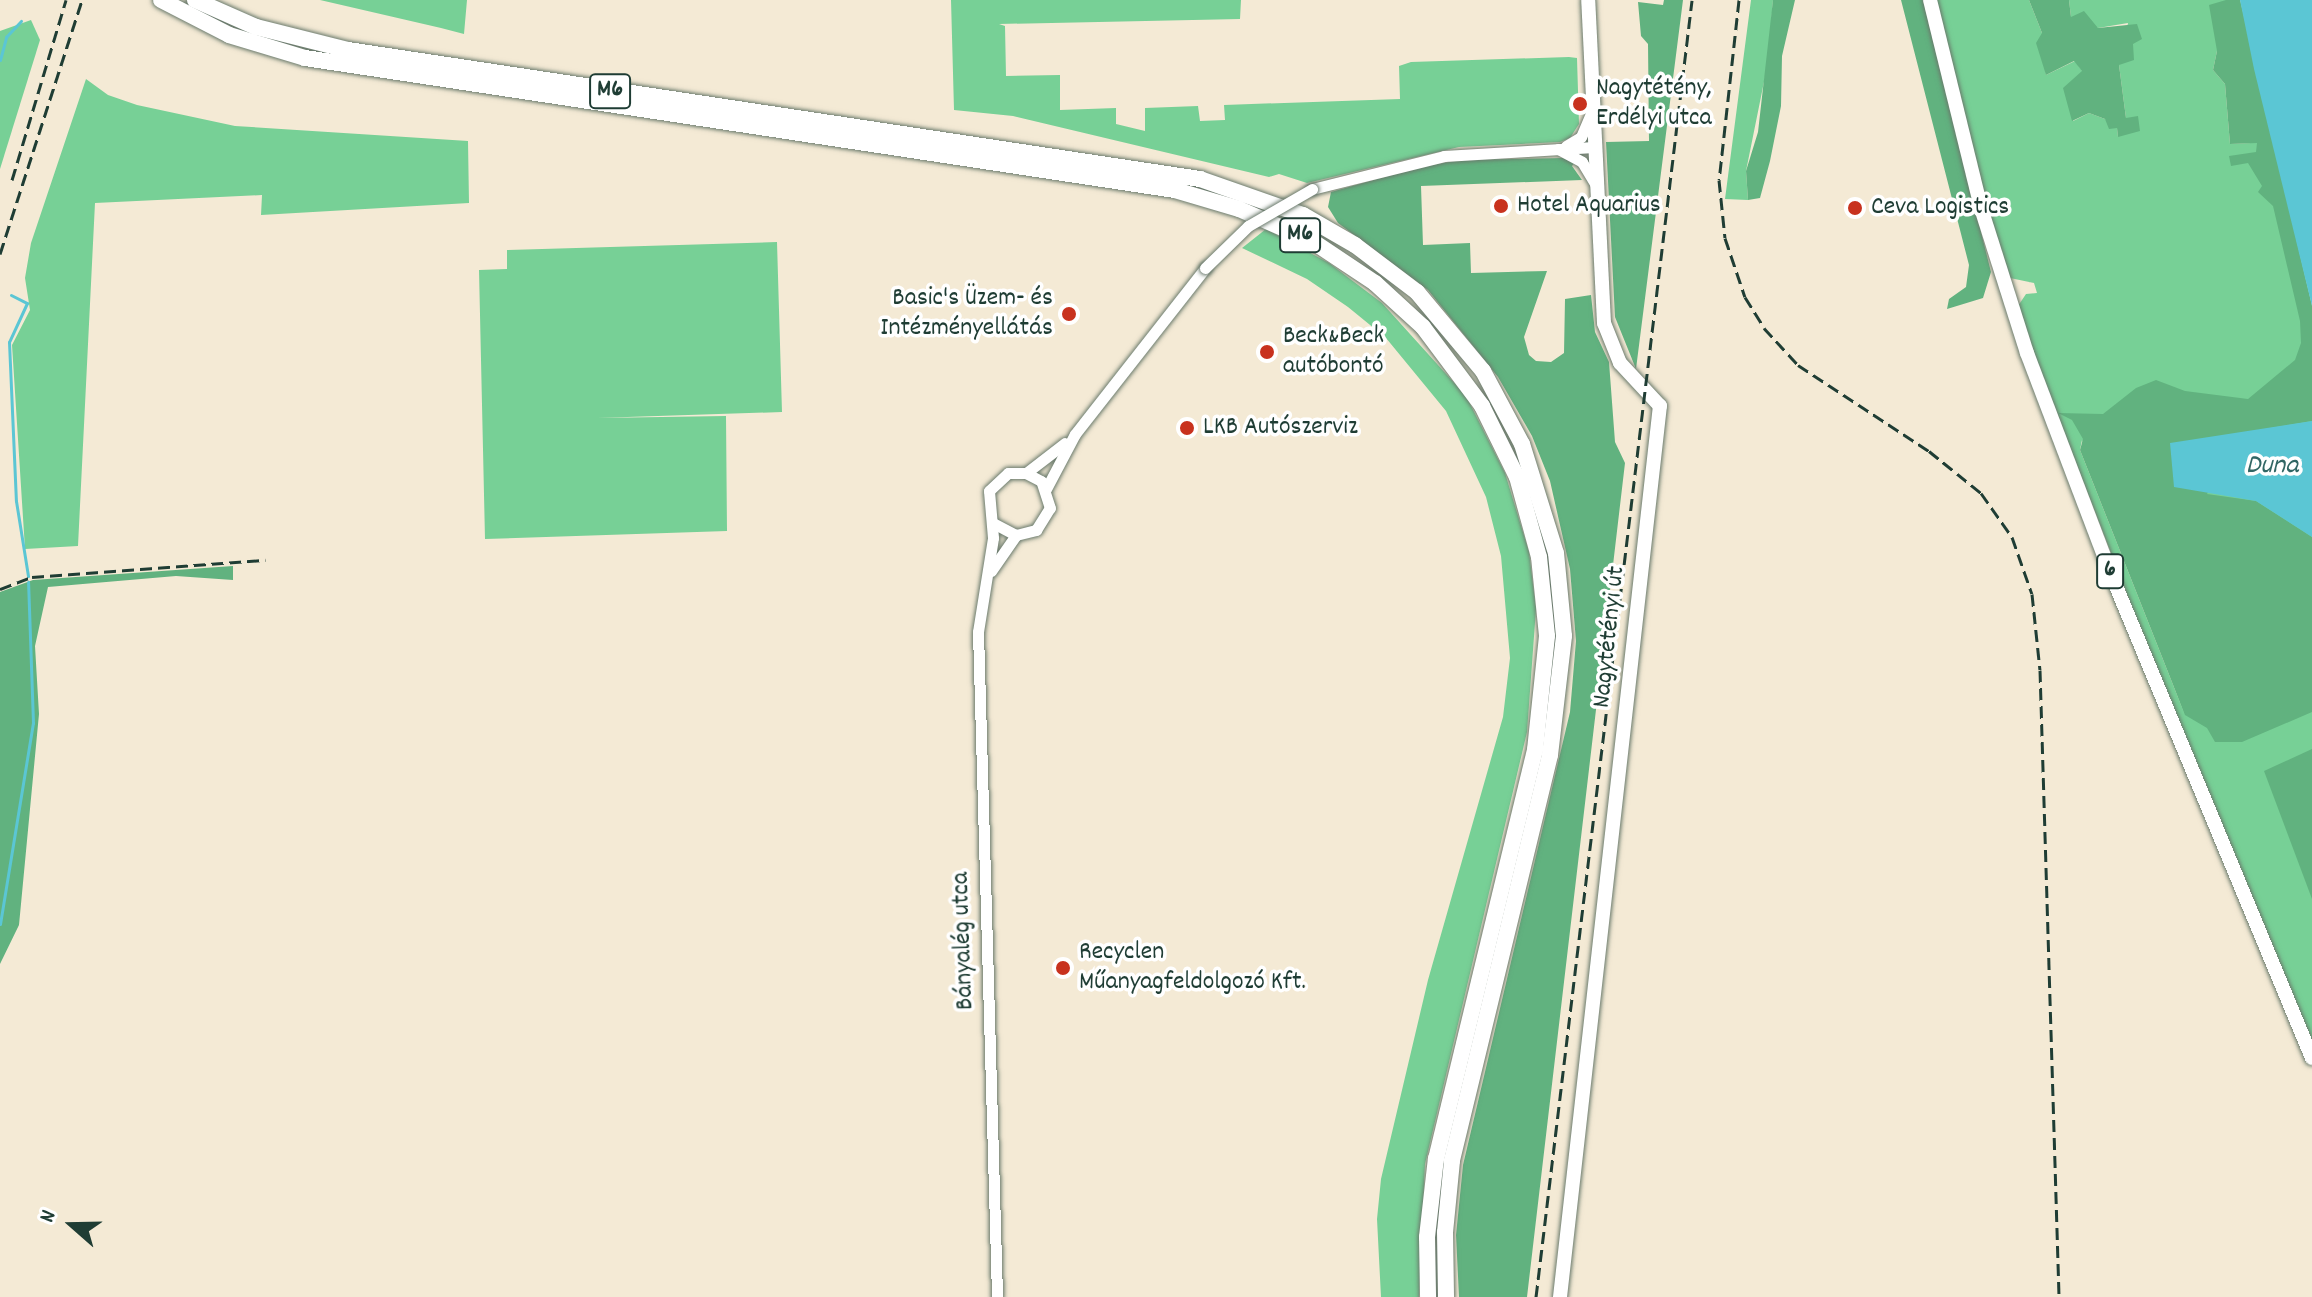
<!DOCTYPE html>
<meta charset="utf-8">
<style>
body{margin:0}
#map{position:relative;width:2312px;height:1297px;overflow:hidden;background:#f4ead5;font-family:Dekko,sans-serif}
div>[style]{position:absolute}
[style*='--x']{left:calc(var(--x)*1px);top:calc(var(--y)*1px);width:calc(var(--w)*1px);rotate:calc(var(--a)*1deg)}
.green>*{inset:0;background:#77d096}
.forest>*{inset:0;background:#61b27f}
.water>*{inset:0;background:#5bc6d4}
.stream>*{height:3px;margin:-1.5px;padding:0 1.5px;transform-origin:1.5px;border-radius:1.5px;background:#5bc6d4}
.roads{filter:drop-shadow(0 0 2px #6a7a6c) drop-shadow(0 0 2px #6a7a6c)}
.minor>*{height:11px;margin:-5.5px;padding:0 5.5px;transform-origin:5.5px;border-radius:5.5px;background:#fff}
.major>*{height:14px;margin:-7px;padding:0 7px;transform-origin:7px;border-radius:7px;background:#fff}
.highway>*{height:16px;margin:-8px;padding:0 8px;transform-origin:8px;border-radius:8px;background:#fff}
.rail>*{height:3px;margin-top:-1.5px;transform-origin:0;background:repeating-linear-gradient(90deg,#1f3d34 0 12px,transparent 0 18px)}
.bridges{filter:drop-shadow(0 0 2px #6a7a6c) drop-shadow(0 0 2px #6a7a6c)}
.minor-bridge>*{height:11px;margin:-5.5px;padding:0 5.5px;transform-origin:5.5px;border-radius:5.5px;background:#fff}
.dots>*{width:22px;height:22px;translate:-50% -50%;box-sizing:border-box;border:4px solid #fff;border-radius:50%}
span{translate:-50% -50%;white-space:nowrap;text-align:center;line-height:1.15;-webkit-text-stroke:7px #fff;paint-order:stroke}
.shield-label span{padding:2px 6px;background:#fff;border:2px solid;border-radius:6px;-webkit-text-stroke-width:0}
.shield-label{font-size:24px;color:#1f3d34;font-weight:700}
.poi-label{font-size:26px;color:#1f3d34}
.left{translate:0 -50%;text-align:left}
.right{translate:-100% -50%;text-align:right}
.street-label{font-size:26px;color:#1f3d34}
.water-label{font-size:28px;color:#316664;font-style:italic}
.north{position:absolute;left:32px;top:1185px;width:80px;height:80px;-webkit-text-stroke:6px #fff;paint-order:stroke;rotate:290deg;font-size:22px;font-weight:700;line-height:32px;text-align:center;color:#1f3d34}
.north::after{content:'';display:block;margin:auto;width:28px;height:36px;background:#1f3d34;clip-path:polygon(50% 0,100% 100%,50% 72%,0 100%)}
</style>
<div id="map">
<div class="green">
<div style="clip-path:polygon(320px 0,467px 0,464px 34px,441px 28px)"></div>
<div style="clip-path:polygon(951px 0,1241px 0,1240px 19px,999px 24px,1005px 26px,1006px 76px,1060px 75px,1060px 110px,1116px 108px,1116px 124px,1145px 131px,1145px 108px,1198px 106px,1200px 121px,1225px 120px,1224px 105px,1400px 99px,1399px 66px,1411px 62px,1569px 57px,1577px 58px,1579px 124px,1570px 138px,1560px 142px,1459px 147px,1307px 183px,1279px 174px,1269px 177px,1013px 116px,954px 110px)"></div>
<div style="clip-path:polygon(1751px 0,1773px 0,1768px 62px,1746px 171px,1748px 200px,1725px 199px)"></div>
<div style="clip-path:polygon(evenodd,1935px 0,2029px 0,2042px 33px,2046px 75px,2075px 61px,2083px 72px,2073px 121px,2089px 113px,2105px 119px,2117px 127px,2118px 137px,2126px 118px,2119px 65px,2128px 23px,2098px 28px,2071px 17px,2069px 0,2240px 0,2312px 306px,2312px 1040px,2129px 599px,2038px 365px,2018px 306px,2026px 294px,2037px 293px,2034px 283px,2010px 278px,1980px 186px,1935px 0,2217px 51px,2251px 143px,2230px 144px,2225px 84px,2213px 70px,2217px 51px,1935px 0,2082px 440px,2185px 715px,2080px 450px,2082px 440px)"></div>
<div style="clip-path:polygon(31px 20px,40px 40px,0 169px,0 31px)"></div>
<div style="clip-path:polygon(86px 79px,108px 95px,137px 105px,235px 126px,468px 141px,469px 203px,261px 215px,262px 195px,95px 203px,78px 546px,25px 549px,12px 345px,30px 310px,25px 278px,31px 243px)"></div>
<div style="clip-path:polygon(1266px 229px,1329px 263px,1382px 303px,1466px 396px,1505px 473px,1529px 552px,1536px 609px,1527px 732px,1425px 1164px,1419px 1297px,1381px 1297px,1377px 1219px,1381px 1179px,1428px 980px,1503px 717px,1510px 658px,1501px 556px,1486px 497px,1446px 411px,1386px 338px,1348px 307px,1307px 279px,1242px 248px)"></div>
<div style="clip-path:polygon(777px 242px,782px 412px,597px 418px,726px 416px,727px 531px,485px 539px,479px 270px,507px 269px,507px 250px)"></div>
</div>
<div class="forest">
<div style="clip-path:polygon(1664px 0,1683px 0,1636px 369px,1615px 317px,1606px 142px,1649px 141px,1648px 44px,1641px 36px,1638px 2px,1663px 5px)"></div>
<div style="clip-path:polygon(1773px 0,1795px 0,1782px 56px,1781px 106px,1770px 161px,1760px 198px,1748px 200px,1746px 171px,1758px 132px)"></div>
<div style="clip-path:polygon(1901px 0,1923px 0,1991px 272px,1983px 298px,1947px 309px,1949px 299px,1966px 287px,1969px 265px)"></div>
<div style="clip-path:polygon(2029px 0,2069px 0,2071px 17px,2084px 11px,2098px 28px,2137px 24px,2142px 39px,2133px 44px,2134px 60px,2119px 65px,2126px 118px,2138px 116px,2140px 131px,2118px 137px,2117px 128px,2109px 129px,2105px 119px,2089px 113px,2072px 121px,2063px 88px,2082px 71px,2074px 61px,2046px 75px,2036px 43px,2042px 33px)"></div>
<div style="clip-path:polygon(2226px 0,2240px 0,2312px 306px,2312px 421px,2242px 433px,2207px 494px,2256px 501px,2312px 537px,2312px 712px,2242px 742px,2215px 742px,2207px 728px,2185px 715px,2080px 450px,2083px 439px,2072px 420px,2058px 413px,2103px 414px,2136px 388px,2156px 380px,2185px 391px,2248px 399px,2295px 360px,2301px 343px,2300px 321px,2273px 206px,2258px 192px,2262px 186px,2248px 163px,2231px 166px,2229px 156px,2256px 152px,2257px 143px,2230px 144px,2225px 84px,2213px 70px,2217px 51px,2209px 5px)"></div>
<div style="clip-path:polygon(1563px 158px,1575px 162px,1572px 166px,1582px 180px,1421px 186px,1423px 245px,1470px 243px,1471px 273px,1547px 271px,1524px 337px,1529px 355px,1536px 361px,1551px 362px,1564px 353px,1565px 299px,1591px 295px,1595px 332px,1609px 362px,1615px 442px,1625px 463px,1527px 1297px,1459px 1297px,1456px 1235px,1463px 1165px,1570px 712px,1576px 641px,1570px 569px,1550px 481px,1532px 436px,1498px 377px,1428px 290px,1338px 223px,1328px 207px,1331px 192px,1420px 167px,1461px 160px)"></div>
<div style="clip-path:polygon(233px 566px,233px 580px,176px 576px,48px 587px,35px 646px,39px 714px,19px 925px,0 964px,0 592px,33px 580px)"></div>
<div style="clip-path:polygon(2312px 749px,2312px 899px,2264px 771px)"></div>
</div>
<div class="water">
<div style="clip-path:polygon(2240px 0,2312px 0,2312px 306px,2254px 69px)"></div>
<div style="clip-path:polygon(2312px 421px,2312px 537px,2256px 501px,2174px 487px,2170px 443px)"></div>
</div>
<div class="stream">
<div style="--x:0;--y:60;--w:24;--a:-75"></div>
<div style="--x:6;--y:37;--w:22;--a:-47"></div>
<div style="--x:11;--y:295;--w:18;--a:27"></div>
<div style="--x:27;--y:303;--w:43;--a:114.8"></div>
<div style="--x:9;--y:342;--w:159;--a:87.5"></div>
<div style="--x:16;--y:501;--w:76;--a:80.9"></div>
<div style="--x:0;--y:924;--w:204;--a:-80.7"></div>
<div style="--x:33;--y:723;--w:141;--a:-92"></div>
</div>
<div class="roads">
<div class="minor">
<div style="--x:1566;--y:146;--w:17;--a:-31"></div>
<div style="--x:1581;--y:137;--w:28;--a:-67"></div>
<div style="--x:1558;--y:149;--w:27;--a:28"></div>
<div style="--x:1582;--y:162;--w:26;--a:59"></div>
<div style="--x:1312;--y:189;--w:136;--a:-14"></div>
<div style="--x:1444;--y:156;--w:150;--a:-3.4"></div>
<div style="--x:1026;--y:473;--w:49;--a:-37.6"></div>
<div style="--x:1046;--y:489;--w:62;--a:-62.2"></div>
<div style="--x:1075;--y:434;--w:211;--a:-51.9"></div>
<div style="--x:993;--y:523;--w:26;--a:28"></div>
<div style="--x:1016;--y:535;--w:21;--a:-14"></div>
<div style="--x:1036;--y:530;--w:26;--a:-58"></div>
<div style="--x:1050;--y:508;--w:28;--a:-108"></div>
<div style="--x:1041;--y:481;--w:17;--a:-152"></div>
<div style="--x:1026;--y:473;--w:18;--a:180"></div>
<div style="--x:1008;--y:473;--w:26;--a:137"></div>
<div style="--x:989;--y:491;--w:47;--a:85.1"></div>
<div style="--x:993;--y:538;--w:95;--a:99.1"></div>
<div style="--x:978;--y:632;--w:665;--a:88.36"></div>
<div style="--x:991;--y:571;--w:44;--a:-55.2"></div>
</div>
<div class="major">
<div style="--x:1930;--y:0;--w:214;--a:76.2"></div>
<div style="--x:1981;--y:208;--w:152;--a:72.4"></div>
<div style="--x:2027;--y:353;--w:236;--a:69.2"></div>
<div style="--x:2111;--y:574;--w:524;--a:67.45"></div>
<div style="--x:1560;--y:1297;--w:897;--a:-83.6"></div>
<div style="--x:1660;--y:406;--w:59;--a:-132.9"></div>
<div style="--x:1620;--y:363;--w:43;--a:-111.8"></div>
<div style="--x:1604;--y:323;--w:323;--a:-92.8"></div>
</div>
<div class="highway">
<div style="--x:161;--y:0;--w:76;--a:27.2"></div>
<div style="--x:229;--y:35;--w:79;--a:16.8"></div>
<div style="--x:305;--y:58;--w:880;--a:8.63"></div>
<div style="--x:1175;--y:190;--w:67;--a:16.5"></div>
<div style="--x:1239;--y:209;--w:80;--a:23.7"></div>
<div style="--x:1312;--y:241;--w:76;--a:33.7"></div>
<div style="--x:1375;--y:283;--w:65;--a:42.5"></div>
<div style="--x:1423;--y:327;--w:99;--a:53.2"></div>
<div style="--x:1482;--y:406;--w:79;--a:63.8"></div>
<div style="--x:1517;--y:477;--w:83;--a:74.6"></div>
<div style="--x:1539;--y:557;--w:79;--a:84.2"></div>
<div style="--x:1547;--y:636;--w:115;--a:96"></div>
<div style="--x:1535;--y:750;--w:420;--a:103.6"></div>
<div style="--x:1436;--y:1158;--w:80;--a:96.5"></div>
<div style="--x:1427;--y:1237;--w:60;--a:89"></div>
<div style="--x:195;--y:0;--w:67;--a:23.9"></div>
<div style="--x:256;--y:27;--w:95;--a:14"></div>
<div style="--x:348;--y:50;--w:862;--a:8.61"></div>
<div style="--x:1200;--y:179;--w:109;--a:19.3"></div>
<div style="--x:1303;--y:215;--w:60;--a:30"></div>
<div style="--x:1355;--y:245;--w:78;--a:37.2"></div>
<div style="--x:1417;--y:292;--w:103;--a:50.1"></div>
<div style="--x:1483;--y:371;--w:83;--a:61.9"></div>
<div style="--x:1522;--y:444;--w:114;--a:72.7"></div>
<div style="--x:1556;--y:553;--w:83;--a:84.5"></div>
<div style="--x:1564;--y:636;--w:120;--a:96.7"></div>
<div style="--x:1550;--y:755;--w:418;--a:103.6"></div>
<div style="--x:1452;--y:1161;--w:71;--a:95.6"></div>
<div style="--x:1445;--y:1232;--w:65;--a:89.1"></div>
</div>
</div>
<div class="rail">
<div style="--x:1739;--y:0;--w:181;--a:96.3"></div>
<div style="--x:1719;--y:180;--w:58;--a:84.1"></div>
<div style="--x:1725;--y:238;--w:62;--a:71.3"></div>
<div style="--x:1745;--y:297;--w:36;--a:58"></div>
<div style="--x:1764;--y:328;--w:50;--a:47.4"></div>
<div style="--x:1798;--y:365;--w:157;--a:33.3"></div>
<div style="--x:1929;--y:451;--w:67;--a:38.9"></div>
<div style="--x:1981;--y:493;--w:54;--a:54.8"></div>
<div style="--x:2012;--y:537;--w:60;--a:70.7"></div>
<div style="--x:2032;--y:594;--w:76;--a:84"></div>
<div style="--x:2040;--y:670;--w:627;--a:88.26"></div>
<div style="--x:12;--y:180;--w:188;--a:-73.3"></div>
<div style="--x:0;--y:254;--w:267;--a:-72.1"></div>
<div style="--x:0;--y:589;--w:34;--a:-21"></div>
<div style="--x:32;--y:577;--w:234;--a:-4.2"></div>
<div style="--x:1536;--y:1297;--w:1306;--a:-83.14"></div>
</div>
<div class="bridges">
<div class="minor-bridge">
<div style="--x:1205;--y:268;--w:60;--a:-44.3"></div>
<div style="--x:1248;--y:226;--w:74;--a:-30"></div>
</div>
</div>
<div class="dots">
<div style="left:1580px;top:104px;background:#c8321e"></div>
<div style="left:1501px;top:206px;background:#c8321e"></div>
<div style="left:1855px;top:208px;background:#c8321e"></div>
<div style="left:1069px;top:314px;background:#c8321e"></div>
<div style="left:1267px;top:352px;background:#c8321e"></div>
<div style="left:1187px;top:428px;background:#c8321e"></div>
<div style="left:1063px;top:968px;background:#c8321e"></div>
</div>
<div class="shield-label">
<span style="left:610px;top:91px">M6</span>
<span style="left:1300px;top:235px">M6</span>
<span style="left:2110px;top:571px">6</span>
</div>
<div class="poi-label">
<span class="left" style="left:1596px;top:104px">Nagytétény,<br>Erdélyi utca</span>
<span class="left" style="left:1517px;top:206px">Hotel Aquarius</span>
<span class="left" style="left:1871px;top:208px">Ceva Logistics</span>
<span class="right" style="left:1053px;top:314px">Basic's Üzem- és<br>Intézményellátás</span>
<span class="left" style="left:1283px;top:352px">Beck&amp;Beck<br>autóbontó</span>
<span class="left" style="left:1203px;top:428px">LKB Autószerviz</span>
<span class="left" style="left:1079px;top:968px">Recyclen<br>Műanyagfeldolgozó Kft.</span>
</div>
<div class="street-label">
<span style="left:1610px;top:637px;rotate:-84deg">Nagytétényi út</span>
<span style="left:964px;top:941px;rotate:-92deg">Bányalég utca</span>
</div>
<div class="water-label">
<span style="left:2272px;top:467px">Duna</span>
</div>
<div class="north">N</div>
</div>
